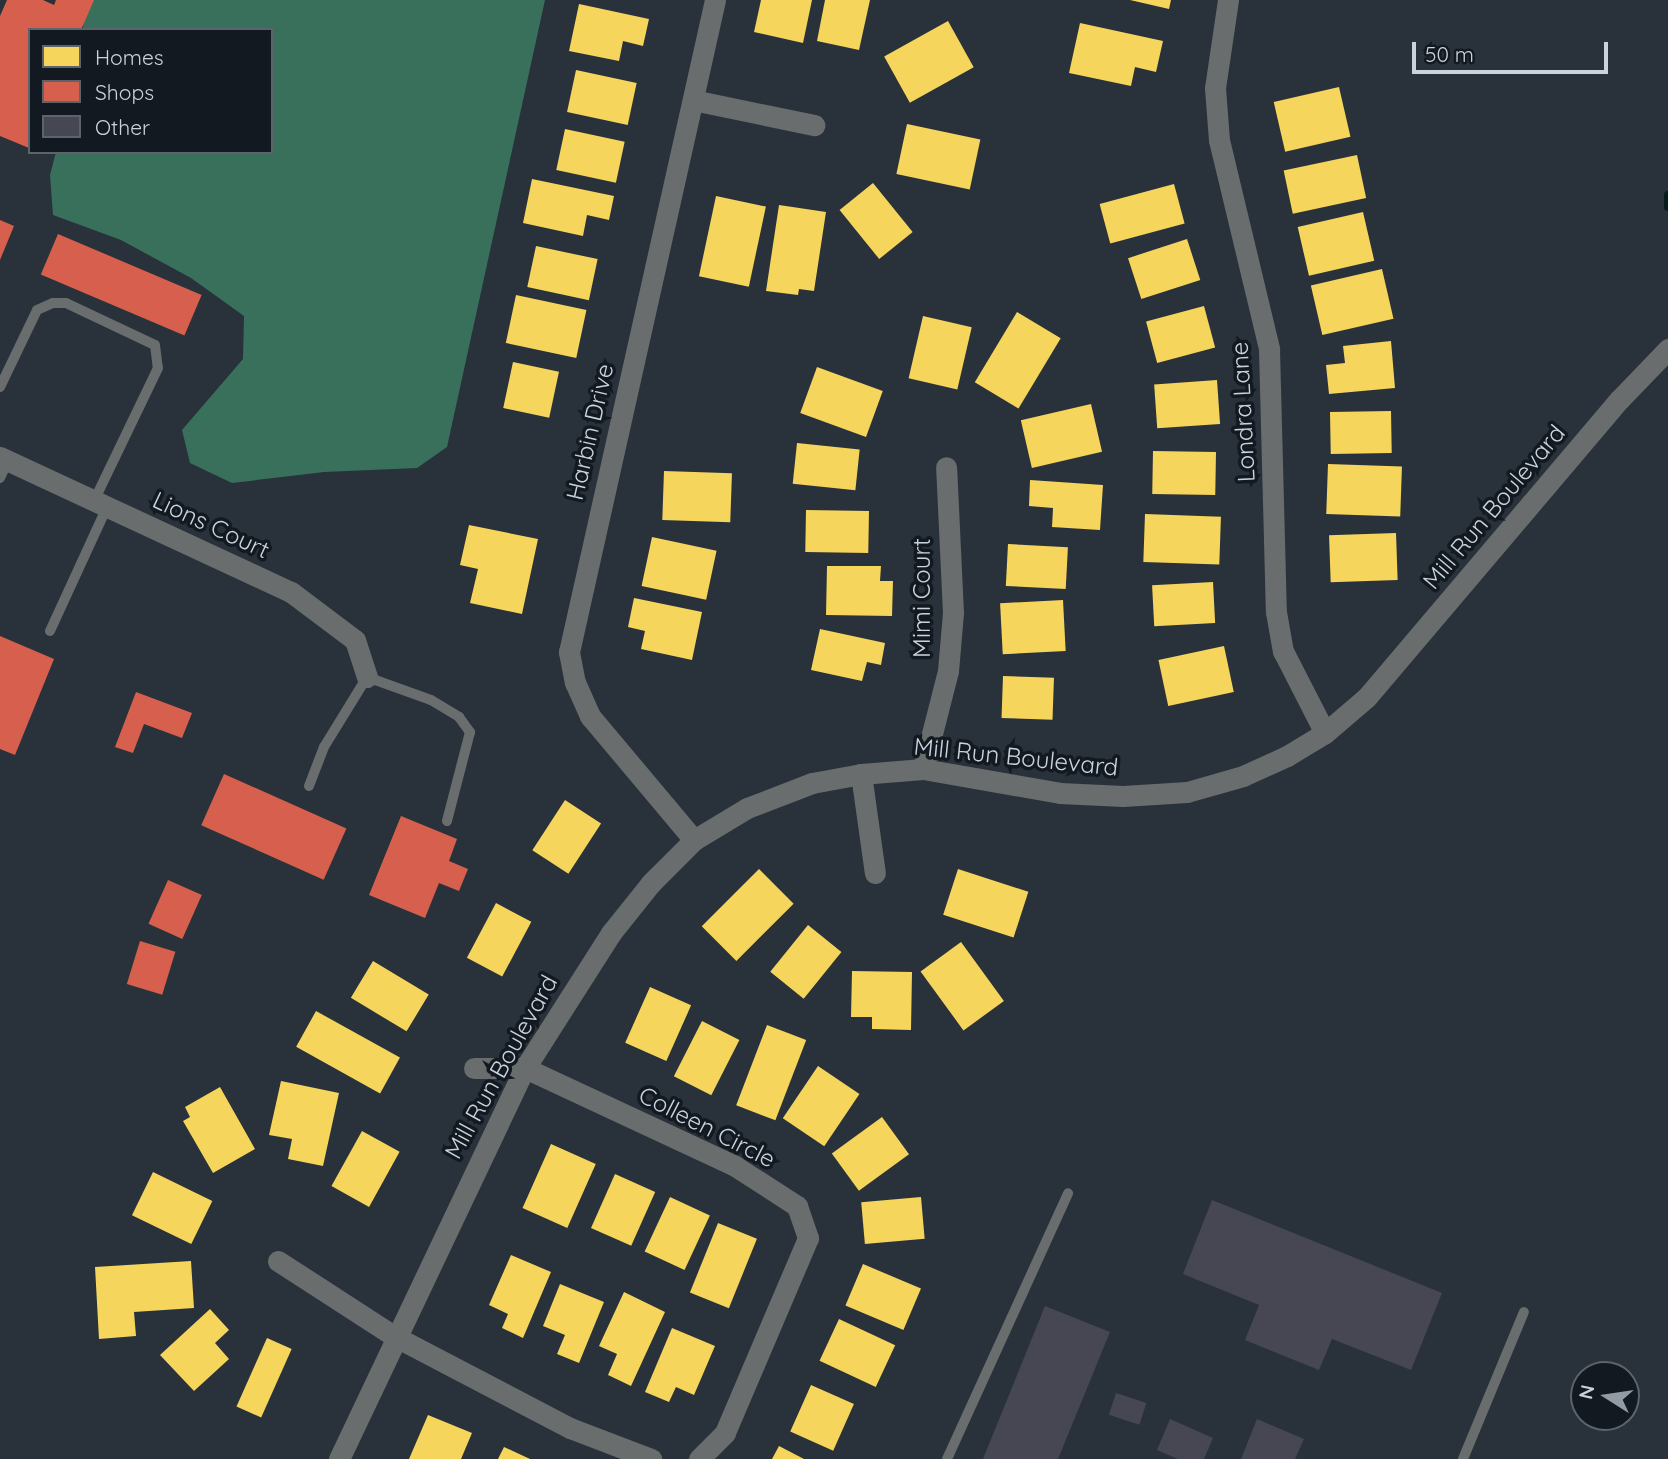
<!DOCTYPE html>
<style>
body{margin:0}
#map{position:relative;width:1668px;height:1459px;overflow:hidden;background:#29323a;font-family:Quicksand,sans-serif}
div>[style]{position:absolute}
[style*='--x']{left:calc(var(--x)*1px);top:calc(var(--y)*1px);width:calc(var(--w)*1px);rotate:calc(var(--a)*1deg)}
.forest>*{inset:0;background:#39705b}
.homes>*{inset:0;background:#f6d55c;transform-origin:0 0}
.shops>*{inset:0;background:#d6604d;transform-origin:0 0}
.stream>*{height:8px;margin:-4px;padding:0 4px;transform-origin:4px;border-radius:4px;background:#061c1d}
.building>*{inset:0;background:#474753;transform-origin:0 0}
.service>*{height:10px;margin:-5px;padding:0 5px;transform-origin:5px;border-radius:5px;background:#696d6d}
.minor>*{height:21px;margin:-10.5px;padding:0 10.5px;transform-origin:10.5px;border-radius:10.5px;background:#696d6d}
span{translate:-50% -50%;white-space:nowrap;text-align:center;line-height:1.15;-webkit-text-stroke:7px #131920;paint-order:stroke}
.street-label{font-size:24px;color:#cad3dc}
.legend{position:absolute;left:28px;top:28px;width:245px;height:126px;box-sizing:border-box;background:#131920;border:2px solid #5c636b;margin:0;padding:9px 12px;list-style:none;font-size:21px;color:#cad3dc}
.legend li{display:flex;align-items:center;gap:14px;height:35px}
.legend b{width:35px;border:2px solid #5c636b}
.north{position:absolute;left:1570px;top:1361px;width:70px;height:70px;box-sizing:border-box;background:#131920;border:2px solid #5c636b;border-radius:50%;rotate:282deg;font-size:19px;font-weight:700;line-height:28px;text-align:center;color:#cad3dc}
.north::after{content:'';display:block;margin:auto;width:24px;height:32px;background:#929ba3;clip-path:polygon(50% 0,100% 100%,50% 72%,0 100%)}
.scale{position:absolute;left:1412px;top:42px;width:196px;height:32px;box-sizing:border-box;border:4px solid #cad3dc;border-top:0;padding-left:9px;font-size:21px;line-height:24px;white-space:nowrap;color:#cad3dc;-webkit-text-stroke:5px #131920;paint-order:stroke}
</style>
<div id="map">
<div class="forest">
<div style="clip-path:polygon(84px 0,545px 0,447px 447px,417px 468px,324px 472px,232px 483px,190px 463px,182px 430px,243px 359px,244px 316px,191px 278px,121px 240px,53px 215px,50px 175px,56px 152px,271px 152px,271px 30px,83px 30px)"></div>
</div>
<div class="homes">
<div style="clip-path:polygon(761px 0,812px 0,803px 43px,754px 32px)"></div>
<div style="clip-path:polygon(825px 0,870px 0,859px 50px,817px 41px)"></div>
<div style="clip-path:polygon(1130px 0,1171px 0,1169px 9px)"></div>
<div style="clip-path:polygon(579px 4px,649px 19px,643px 46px,623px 41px,619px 61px,569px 51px)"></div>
<div style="left:948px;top:21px;width:53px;height:73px;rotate:61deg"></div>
<div style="clip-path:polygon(1080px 23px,1163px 41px,1156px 72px,1135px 67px,1131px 86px,1069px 73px)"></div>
<div style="left:576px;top:70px;width:62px;height:43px;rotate:12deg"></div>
<div style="left:1339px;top:87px;width:51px;height:67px;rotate:77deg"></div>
<div style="left:907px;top:124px;width:75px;height:51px;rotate:12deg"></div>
<div style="left:565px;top:129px;width:61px;height:42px;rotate:12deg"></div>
<div style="left:1357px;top:155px;width:44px;height:75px;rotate:78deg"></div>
<div style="clip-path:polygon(532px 179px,614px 196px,609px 220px,587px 215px,583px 236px,523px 223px)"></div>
<div style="left:873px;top:183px;width:63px;height:43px;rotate:51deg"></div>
<div style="left:1174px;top:184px;width:41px;height:77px;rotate:75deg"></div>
<div style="left:716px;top:196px;width:51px;height:82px;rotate:12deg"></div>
<div style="clip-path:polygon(779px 205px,826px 212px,814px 291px,799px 289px,798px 295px,766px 291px)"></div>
<div style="left:1363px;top:212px;width:50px;height:67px;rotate:77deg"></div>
<div style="left:1187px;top:239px;width:43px;height:62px;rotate:72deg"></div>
<div style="left:536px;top:246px;width:63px;height:42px;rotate:12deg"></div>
<div style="left:1382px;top:269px;width:51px;height:73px;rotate:77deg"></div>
<div style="left:516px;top:295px;width:72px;height:49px;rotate:12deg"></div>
<div style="left:1204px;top:306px;width:43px;height:60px;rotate:75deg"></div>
<div style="left:1017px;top:312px;width:51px;height:82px;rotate:31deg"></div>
<div style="left:923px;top:316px;width:50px;height:64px;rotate:13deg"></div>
<div style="clip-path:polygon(1391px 341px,1395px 388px,1329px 394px,1326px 365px,1345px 363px,1343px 346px)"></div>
<div style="left:513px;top:362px;width:47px;height:47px;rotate:12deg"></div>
<div style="left:817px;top:367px;width:70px;height:49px;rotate:20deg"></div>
<div style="left:1217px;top:380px;width:44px;height:63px;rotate:86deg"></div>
<div style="left:1091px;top:404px;width:49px;height:72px;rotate:77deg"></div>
<div style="left:1391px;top:411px;width:42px;height:61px;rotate:89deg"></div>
<div style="left:797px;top:443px;width:63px;height:41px;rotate:6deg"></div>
<div style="left:1153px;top:451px;width:63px;height:43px;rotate:1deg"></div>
<div style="left:1328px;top:464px;width:74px;height:50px;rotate:2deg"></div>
<div style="left:664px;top:471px;width:68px;height:49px;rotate:2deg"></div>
<div style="clip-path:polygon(1030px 480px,1103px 485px,1100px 530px,1052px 527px,1053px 508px,1029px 506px)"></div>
<div style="left:806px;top:510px;width:63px;height:42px;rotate:1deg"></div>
<div style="left:1145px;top:514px;width:76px;height:48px;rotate:2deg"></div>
<div style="clip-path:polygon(469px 525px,538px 539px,522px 614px,470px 603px,478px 569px,460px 565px)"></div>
<div style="left:1396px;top:533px;width:47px;height:67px;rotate:88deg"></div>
<div style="left:652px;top:537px;width:66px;height:50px;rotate:12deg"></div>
<div style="left:1008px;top:544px;width:60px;height:42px;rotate:3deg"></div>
<div style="clip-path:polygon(827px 566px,881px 566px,880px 581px,893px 581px,892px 616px,826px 615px)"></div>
<div style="left:1213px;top:582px;width:41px;height:61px;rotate:87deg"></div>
<div style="clip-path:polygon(634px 598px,702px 612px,692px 660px,641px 649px,645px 631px,628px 627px)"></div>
<div style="left:1063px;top:600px;width:51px;height:63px;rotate:87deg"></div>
<div style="clip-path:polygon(820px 629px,885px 643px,881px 665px,867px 662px,862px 681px,811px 670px)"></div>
<div style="left:1224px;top:646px;width:47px;height:67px;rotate:78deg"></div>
<div style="left:1003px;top:676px;width:51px;height:42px;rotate:2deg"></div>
<div style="left:565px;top:800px;width:43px;height:60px;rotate:33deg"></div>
<div style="left:759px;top:869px;width:49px;height:81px;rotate:45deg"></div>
<div style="left:958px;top:869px;width:74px;height:48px;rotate:18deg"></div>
<div style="left:496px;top:903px;width:40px;height:62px;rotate:28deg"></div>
<div style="left:808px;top:925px;width:43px;height:60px;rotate:39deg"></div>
<div style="left:961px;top:942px;width:73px;height:50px;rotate:54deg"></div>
<div style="left:373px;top:961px;width:65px;height:43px;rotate:31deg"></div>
<div style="clip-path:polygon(852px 971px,912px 972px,911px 1030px,872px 1029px,872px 1017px,851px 1017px)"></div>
<div style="left:650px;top:987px;width:45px;height:61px;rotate:24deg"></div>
<div style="left:316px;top:1011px;width:96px;height:41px;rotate:29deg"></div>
<div style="left:702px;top:1021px;width:42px;height:62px;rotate:27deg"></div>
<div style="left:767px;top:1025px;width:42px;height:86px;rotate:21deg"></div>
<div style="left:818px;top:1066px;width:50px;height:63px;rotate:34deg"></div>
<div style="clip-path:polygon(281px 1081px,339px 1093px,323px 1166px,288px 1159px,292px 1139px,269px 1135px)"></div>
<div style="clip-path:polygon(220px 1087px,255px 1149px,213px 1173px,183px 1121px,190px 1117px,185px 1107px)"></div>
<div style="left:882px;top:1117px;width:46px;height:62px;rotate:54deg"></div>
<div style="left:362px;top:1131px;width:43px;height:63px;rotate:29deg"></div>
<div style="left:551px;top:1144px;width:49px;height:70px;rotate:24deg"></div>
<div style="left:153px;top:1172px;width:66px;height:48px;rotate:26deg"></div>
<div style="left:615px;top:1174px;width:44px;height:59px;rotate:24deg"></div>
<div style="left:670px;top:1197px;width:44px;height:60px;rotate:25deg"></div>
<div style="left:921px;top:1197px;width:42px;height:60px;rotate:85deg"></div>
<div style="left:718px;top:1223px;width:42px;height:75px;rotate:22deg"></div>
<div style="clip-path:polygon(511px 1255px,551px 1272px,523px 1338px,502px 1328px,508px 1314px,489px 1305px)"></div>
<div style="clip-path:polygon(191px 1261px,194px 1308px,134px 1312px,136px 1336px,99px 1339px,95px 1267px)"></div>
<div style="left:863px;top:1264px;width:63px;height:45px;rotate:23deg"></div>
<div style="clip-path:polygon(560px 1284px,604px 1302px,579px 1363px,557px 1354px,565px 1335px,543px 1326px)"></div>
<div style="clip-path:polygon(624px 1292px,665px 1312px,631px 1386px,608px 1375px,617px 1354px,599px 1346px)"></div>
<div style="clip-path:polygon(210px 1309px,229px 1330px,215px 1343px,229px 1359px,194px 1391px,160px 1355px)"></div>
<div style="left:839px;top:1319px;width:62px;height:46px;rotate:25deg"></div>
<div style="clip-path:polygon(672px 1328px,715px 1346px,694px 1395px,676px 1387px,669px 1402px,645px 1392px)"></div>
<div style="left:267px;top:1338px;width:27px;height:75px;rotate:24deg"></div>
<div style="left:811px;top:1385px;width:47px;height:51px;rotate:24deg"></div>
<div style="clip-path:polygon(428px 1415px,472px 1433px,461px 1459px,409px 1459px)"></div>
<div style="clip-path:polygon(779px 1446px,804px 1459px,772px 1459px)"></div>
<div style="clip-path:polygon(504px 1447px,530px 1459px,498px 1459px)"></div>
</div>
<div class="shops">
<div style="clip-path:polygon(7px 0,43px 0,54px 5px,56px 0,94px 0,81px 30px,30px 30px,29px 148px,0 136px,0 16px)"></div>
<div style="clip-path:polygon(0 220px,14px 226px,0 260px)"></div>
<div style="left:58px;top:234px;width:156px;height:44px;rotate:23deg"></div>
<div style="clip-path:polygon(0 636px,54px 659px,15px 755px,0 749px)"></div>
<div style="clip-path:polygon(136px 692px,192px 713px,182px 738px,144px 724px,133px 753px,115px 747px)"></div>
<div style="left:224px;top:774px;width:134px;height:56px;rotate:24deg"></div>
<div style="clip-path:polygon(401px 816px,457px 839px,449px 861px,468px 869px,459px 891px,439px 883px,425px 918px,369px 895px)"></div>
<div style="left:168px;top:880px;width:37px;height:48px;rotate:24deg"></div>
<div style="left:140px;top:941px;width:37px;height:45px;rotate:17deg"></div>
</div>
<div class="stream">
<div style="--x:1668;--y:195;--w:12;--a:90"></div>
</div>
<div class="building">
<div style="clip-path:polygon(1212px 1200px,1442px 1293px,1411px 1370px,1332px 1339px,1319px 1370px,1245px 1340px,1259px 1305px,1183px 1274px)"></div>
<div style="clip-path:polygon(1045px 1306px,1110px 1332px,1058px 1459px,983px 1459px)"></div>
<div style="left:1116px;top:1393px;width:32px;height:23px;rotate:18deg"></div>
<div style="clip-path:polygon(1170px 1419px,1213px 1438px,1204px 1459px,1178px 1459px,1157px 1450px)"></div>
<div style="clip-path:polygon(1257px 1419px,1304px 1439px,1295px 1459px,1241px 1459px)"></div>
</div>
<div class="service">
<div style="--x:0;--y:387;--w:85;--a:-64.3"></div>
<div style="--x:37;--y:310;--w:17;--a:-24"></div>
<div style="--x:53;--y:303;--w:13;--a:0"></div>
<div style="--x:66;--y:303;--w:98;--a:25.3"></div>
<div style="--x:155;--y:345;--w:23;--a:83"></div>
<div style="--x:158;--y:368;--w:145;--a:115.7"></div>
<div style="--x:0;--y:478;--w:19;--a:-65"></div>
<div style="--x:50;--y:631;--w:139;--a:-65.3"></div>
<div style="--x:309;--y:786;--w:42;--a:-69"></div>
<div style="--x:324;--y:747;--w:82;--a:-58.4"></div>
<div style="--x:367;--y:677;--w:68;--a:19.8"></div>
<div style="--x:431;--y:700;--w:33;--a:31"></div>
<div style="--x:459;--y:717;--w:19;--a:54"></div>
<div style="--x:470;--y:732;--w:92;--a:104.5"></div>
<div style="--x:947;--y:1459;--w:292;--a:-65.5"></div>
<div style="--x:1463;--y:1459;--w:159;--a:-67.5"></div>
</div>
<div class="minor">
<div style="--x:1228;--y:0;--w:89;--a:98.4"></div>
<div style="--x:1215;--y:88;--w:52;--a:85.6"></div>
<div style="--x:1219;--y:140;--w:215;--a:76.5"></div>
<div style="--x:1269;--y:349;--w:263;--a:88.5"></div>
<div style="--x:1276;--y:612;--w:40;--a:80"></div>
<div style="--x:1283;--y:651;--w:92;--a:62.9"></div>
<div style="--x:693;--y:100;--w:124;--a:11.7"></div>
<div style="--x:0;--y:457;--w:321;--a:24.9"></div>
<div style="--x:291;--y:592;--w:80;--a:36.9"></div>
<div style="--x:355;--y:640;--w:39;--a:72"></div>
<div style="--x:923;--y:769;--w:101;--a:-75.7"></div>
<div style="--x:948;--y:671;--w:58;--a:-85.1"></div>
<div style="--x:953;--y:613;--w:146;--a:-92.7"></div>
<div style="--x:861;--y:774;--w:100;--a:82"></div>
<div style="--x:694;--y:840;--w:162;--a:-130"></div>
<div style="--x:590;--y:716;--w:36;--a:-114"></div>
<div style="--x:575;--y:683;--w:32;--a:-101"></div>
<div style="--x:569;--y:652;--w:668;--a:-77.38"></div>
<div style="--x:474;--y:1068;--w:51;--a:0"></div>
<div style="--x:525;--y:1068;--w:232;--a:25"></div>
<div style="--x:735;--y:1166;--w:74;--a:32.8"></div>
<div style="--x:797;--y:1206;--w:34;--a:71"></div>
<div style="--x:808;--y:1238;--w:212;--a:113.1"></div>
<div style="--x:725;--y:1433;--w:37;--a:135"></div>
<div style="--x:278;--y:1261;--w:138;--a:32.9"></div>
<div style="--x:394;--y:1336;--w:199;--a:27.6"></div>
<div style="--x:570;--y:1428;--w:87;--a:20.9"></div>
<div style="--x:339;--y:1459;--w:433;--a:-64.6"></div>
<div style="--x:525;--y:1068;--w:160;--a:-57.5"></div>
<div style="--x:611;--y:933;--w:64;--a:-51.3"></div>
<div style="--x:651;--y:883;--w:61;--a:-45"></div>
<div style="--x:694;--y:840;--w:62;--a:-31.1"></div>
<div style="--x:747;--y:808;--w:70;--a:-21"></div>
<div style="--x:812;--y:783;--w:50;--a:-10.4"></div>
<div style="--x:861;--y:774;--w:62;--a:-4.6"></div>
<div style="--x:923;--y:769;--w:139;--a:9.9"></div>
<div style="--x:1060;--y:793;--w:63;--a:2.7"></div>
<div style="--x:1123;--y:796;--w:64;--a:-3.6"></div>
<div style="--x:1187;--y:792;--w:58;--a:-15.9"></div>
<div style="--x:1243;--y:776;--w:48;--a:-24.4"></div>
<div style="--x:1287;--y:756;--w:44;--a:-31.2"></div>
<div style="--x:1325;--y:733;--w:55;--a:-40.6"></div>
<div style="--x:1367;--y:697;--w:390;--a:-49.7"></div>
<div style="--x:1619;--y:400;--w:71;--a:-46.1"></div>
</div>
<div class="street-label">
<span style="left:1243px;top:412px;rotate:-93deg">Londra Lane</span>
<span style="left:590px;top:432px;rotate:-77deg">Harbin Drive</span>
<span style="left:1494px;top:507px;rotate:-50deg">Mill Run Boulevard</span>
<span style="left:211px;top:525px;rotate:25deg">Lions Court</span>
<span style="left:922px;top:598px;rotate:-90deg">Mimi Court</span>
<span style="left:1016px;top:757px;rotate:6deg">Mill Run Boulevard</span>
<span style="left:501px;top:1067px;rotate:-61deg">Mill Run Boulevard</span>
<span style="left:707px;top:1127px;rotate:27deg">Colleen Circle</span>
</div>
<ul class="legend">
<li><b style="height:19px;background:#f6d55c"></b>Homes</li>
<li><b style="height:19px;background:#d6604d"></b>Shops</li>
<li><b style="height:19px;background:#474753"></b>Other</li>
</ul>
<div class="north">N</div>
<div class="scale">50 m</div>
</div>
